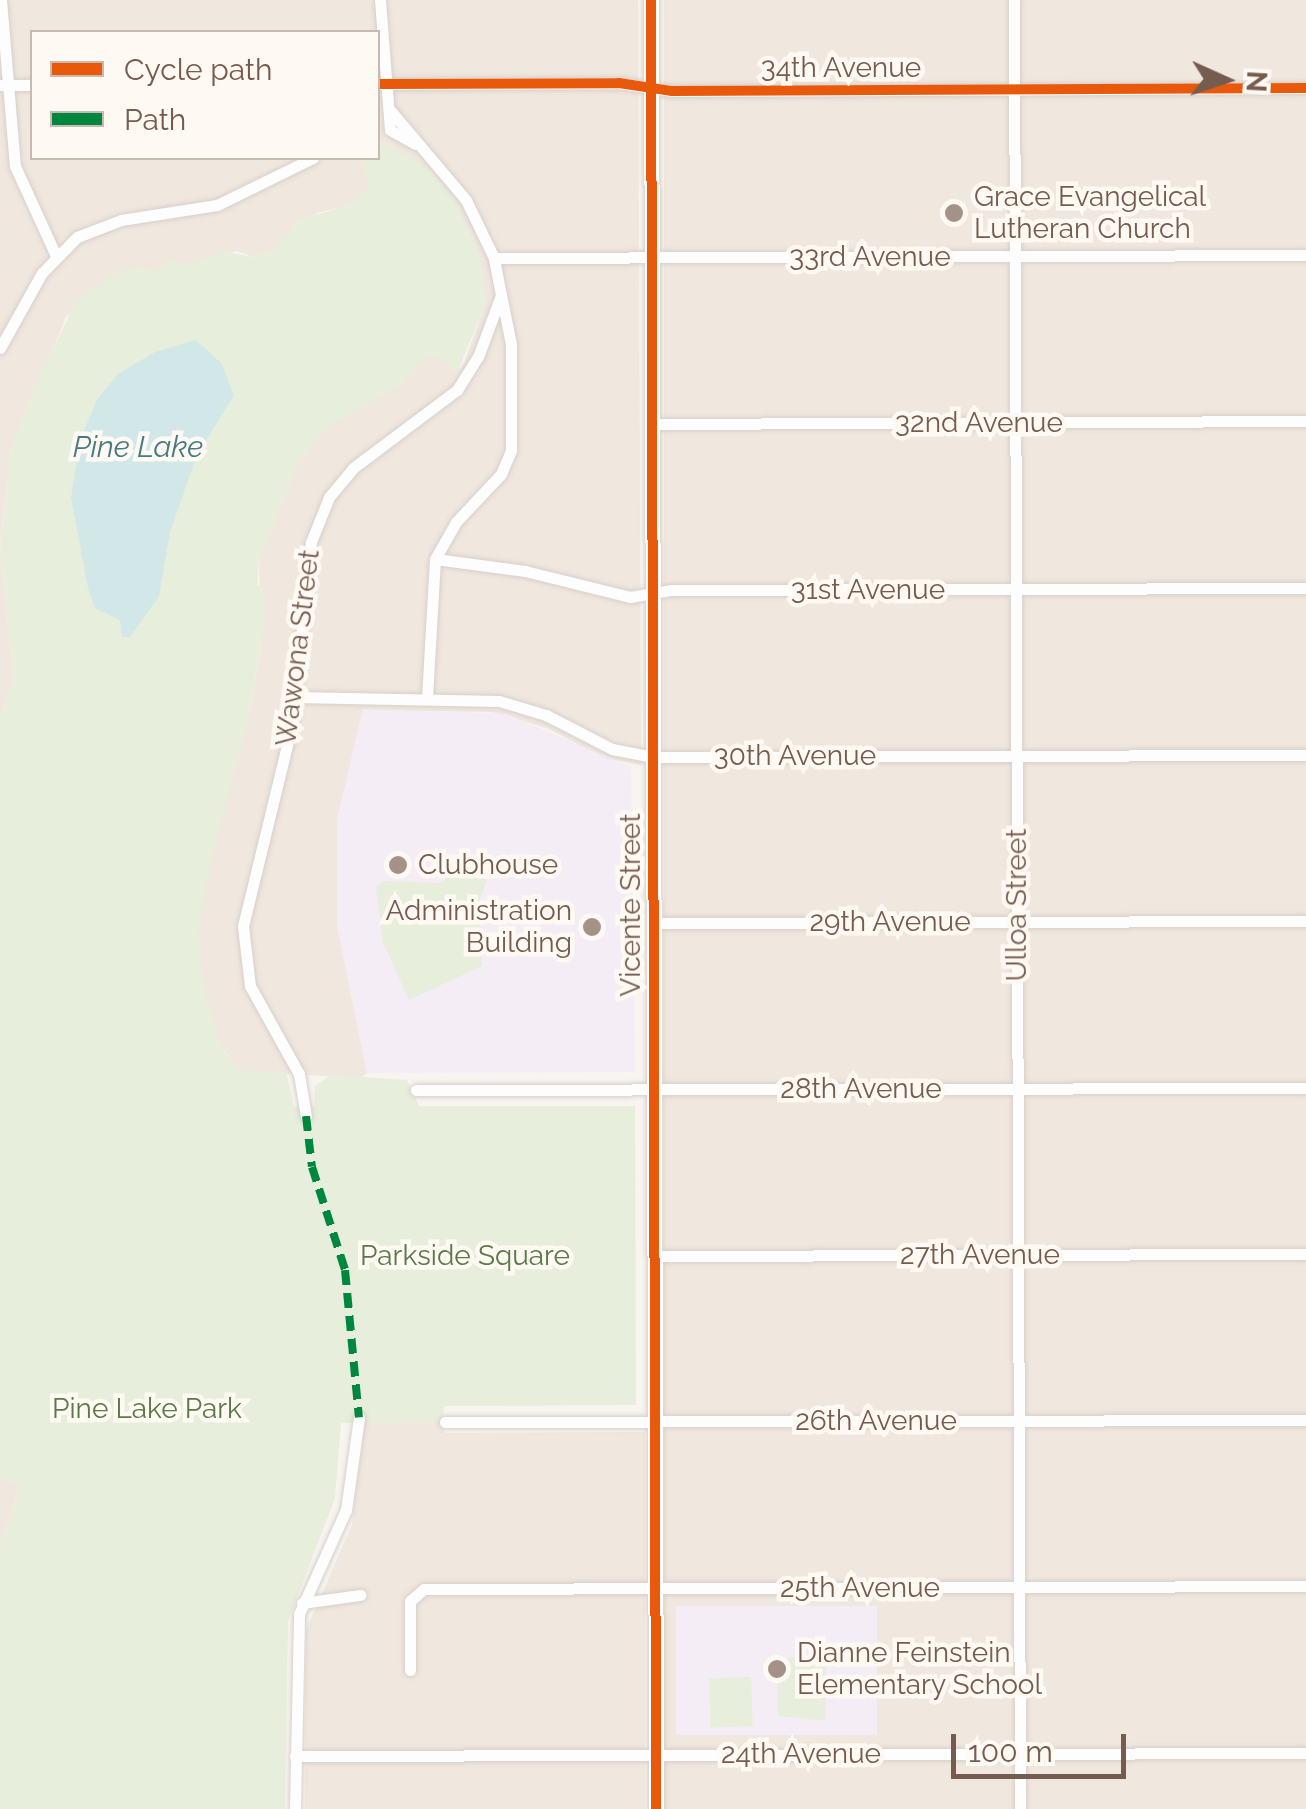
<!DOCTYPE html>
<style>
body{margin:0}
#map{position:relative;width:1306px;height:1809px;overflow:hidden;background:#f8f4f0;font-family:Raleway,sans-serif}
div>[style]{position:absolute}
[style*='--x']{left:calc(var(--x)*1px);top:calc(var(--y)*1px);width:calc(var(--w)*1px);rotate:calc(var(--a)*1deg)}
.residential>*{inset:0;background:#f0e7de;transform-origin:0 0}
.education>*{inset:0;background:#f5edf5;transform-origin:0 0}
.green>*{inset:0;background:#e7eedb;transform-origin:0 0}
.water>*{inset:0;background:#d2e7e8}
.roads{filter:drop-shadow(0 0 2px #d6d0ca) drop-shadow(0 0 2px #d6d0ca)}
.minor>*{height:11px;margin:-5.5px;padding:0 5.5px;transform-origin:5.5px;border-radius:5.5px;background:#fefdfd}
.tertiary>*{height:15px;margin:-7.5px;padding:0 7.5px;transform-origin:7.5px;border-radius:7.5px;background:#fefdfd}
.quiet>*{height:8px;margin-top:-4px;transform-origin:0;background:repeating-linear-gradient(90deg,#00873e 0 15px,transparent 0 23px)}
.cycleway>*{height:10px;margin:-5px;padding:0 5px;transform-origin:5px;border-radius:5px;background:#e8590c}
.dots>*{width:28px;height:28px;translate:-50% -50%;box-sizing:border-box;border:5px solid #fef9f3;border-radius:50%}
span{translate:-50% -50%;white-space:nowrap;text-align:center;line-height:1.15;-webkit-text-stroke:9px #fef9f3;paint-order:stroke}
.street-label{font-size:28px;color:#765b4f}
.poi-label{font-size:28px;color:#765b4f}
.left{translate:0 -50%;text-align:left}
.right{translate:-100% -50%;text-align:right}
.park-label{font-size:28px;color:#5a7b48}
.water-label{font-size:30px;color:#477a81;font-style:italic}
.legend{position:absolute;left:30px;top:30px;width:350px;height:130px;box-sizing:border-box;background:#fef9f3;border:2px solid #c8bab1;margin:0;padding:12px 18px;list-style:none;font-size:30px;color:#765b4f}
.legend li{display:flex;align-items:center;gap:20px;height:50px}
.legend b{width:50px;border:2px solid #c8bab1}
.north{position:absolute;left:1176px;top:30px;width:100px;height:100px;-webkit-text-stroke:8px #fef9f3;paint-order:stroke;rotate:93deg;font-size:28px;font-weight:700;line-height:40px;text-align:center;color:#765b4f}
.north::after{content:'';display:block;margin:auto;width:35px;height:45px;background:#765b4f;clip-path:polygon(50% 0,100% 100%,50% 72%,0 100%)}
.scale{position:absolute;left:951px;top:1734px;width:175px;height:45px;box-sizing:border-box;border:5px solid #765b4f;border-top:0;padding-left:12px;font-size:30px;line-height:35px;white-space:nowrap;color:#765b4f;-webkit-text-stroke:8px #fef9f3;paint-order:stroke}
</style>
<div id="map">
<div class="residential">
<div style="clip-path:polygon(0 0,638px 0,641px 765px,604px 758px,549px 729px,493px 712px,363px 710px,337px 821px,337px 925px,367px 1073px,361px 1078px,240px 1071px,218px 1043px,189px 935px,251px 707px,261px 643px,259px 556px,298px 464px,325px 428px,426px 356px,439px 356px,457px 372px,464px 363px,485px 305px,478px 248px,432px 173px,378px 139px,378px 32px,32px 32px,32px 158px,361px 158px,370px 189px,344px 207px,317px 213px,275px 249px,253px 257px,237px 251px,155px 273px,119px 271px,66px 317px,11px 451px,0 546px)"></div>
<div style="left:664px;top:0;width:642px;height:1809px"></div>
<div style="clip-path:polygon(0 550px,14px 678px,0 717px)"></div>
<div style="clip-path:polygon(443px 1422px,445px 1433px,645px 1432px,645px 1809px,305px 1809px,306px 1630px,352px 1525px,365px 1423px)"></div>
<div style="clip-path:polygon(0 1479px,20px 1485px,0 1547px)"></div>
</div>
<div class="education">
<div style="clip-path:polygon(363px 709px,507px 714px,631px 767px,635px 1072px,367px 1073px,337px 925px,337px 821px)"></div>
<div style="left:877px;top:1606px;width:129px;height:201px;rotate:90deg"></div>
</div>
<div class="green">
<div style="clip-path:polygon(378px 139px,427px 168px,454px 199px,478px 248px,485px 305px,457px 373px,439px 356px,427px 356px,402px 384px,325px 428px,298px 464px,259px 556px,257px 585px,262px 586px,265px 614px,251px 707px,211px 856px,198px 934px,206px 996px,222px 1049px,240px 1071px,286px 1072px,294px 1107px,314px 1106px,315px 1086px,331px 1075px,407px 1080px,419px 1106px,635px 1106px,636px 1405px,444px 1406px,443px 1422px,341px 1423px,335px 1498px,288px 1621px,285px 1809px,0 1809px,0 1547px,20px 1486px,0 1479px,0 717px,14px 678px,0 550px,11px 451px,30px 395px,77px 300px,119px 271px,143px 266px,155px 272px,172px 259px,183px 265px,225px 252px,253px 257px,275px 249px,297px 220px,344px 207px,369px 189px,361px 158px,378px 158px)"></div>
<div style="clip-path:polygon(448px 874px,479px 875px,487px 881px,479px 900px,482px 966px,409px 1000px,383px 943px,376px 888px,384px 881px,442px 883px)"></div>
<div style="clip-path:polygon(801px 1656px,826px 1659px,826px 1721px,778px 1716px,776px 1660px)"></div>
<div style="left:751px;top:1677px;width:49px;height:42px;rotate:88deg"></div>
</div>
<div class="water">
<div style="clip-path:polygon(196px 340px,221px 363px,234px 395px,197px 455px,170px 532px,159px 596px,130px 637px,122px 637px,120px 620px,95px 608px,88px 588px,71px 498px,80px 439px,98px 398px,118px 374px,155px 352px)"></div>
</div>
<div class="roads">
<div class="minor">
<div style="--x:1;--y:0;--w:167;--a:85.2"></div>
<div style="--x:15;--y:166;--w:99;--a:65.5"></div>
<div style="--x:380;--y:0;--w:130;--a:85.6"></div>
<div style="--x:390;--y:130;--w:29;--a:29"></div>
<div style="--x:1014;--y:0;--w:1809;--a:89.81"></div>
<div style="--x:378;--y:84;--w:241;--a:-0.2"></div>
<div style="--x:619;--y:83;--w:54;--a:8.6"></div>
<div style="--x:672;--y:91;--w:634;--a:-0.27"></div>
<div style="--x:0;--y:85;--w:32;--a:0"></div>
<div style="--x:494;--y:258;--w:812;--a:-0.21"></div>
<div style="--x:0;--y:348;--w:86;--a:-60.8"></div>
<div style="--x:42;--y:273;--w:50;--a:-45.8"></div>
<div style="--x:77;--y:237;--w:47;--a:-21.1"></div>
<div style="--x:121;--y:220;--w:97;--a:-8.9"></div>
<div style="--x:217;--y:205;--w:107;--a:-26.1"></div>
<div style="--x:652;--y:424;--w:654;--a:-0.26"></div>
<div style="--x:435;--y:559;--w:91;--a:7.6"></div>
<div style="--x:525;--y:571;--w:108;--a:13.9"></div>
<div style="--x:630;--y:597;--w:42;--a:-9.7"></div>
<div style="--x:671;--y:590;--w:635;--a:-0.18"></div>
<div style="--x:295;--y:697;--w:204;--a:1.1"></div>
<div style="--x:499;--y:701;--w:49;--a:16.6"></div>
<div style="--x:546;--y:715;--w:74;--a:27.3"></div>
<div style="--x:612;--y:749;--w:42;--a:11"></div>
<div style="--x:653;--y:757;--w:653;--a:-0.18"></div>
<div style="--x:427;--y:698;--w:139;--a:-86.7"></div>
<div style="--x:435;--y:559;--w:43;--a:-60.4"></div>
<div style="--x:456;--y:522;--w:66;--a:-46.8"></div>
<div style="--x:501;--y:474;--w:26;--a:-67"></div>
<div style="--x:511;--y:450;--w:106;--a:-90"></div>
<div style="--x:511;--y:344;--w:50;--a:-101.5"></div>
<div style="--x:653;--y:923;--w:653;--a:-0.18"></div>
<div style="--x:416;--y:1090;--w:890;--a:-0.13"></div>
<div style="--x:306;--y:1116;--w:43;--a:-99.5"></div>
<div style="--x:299;--y:1074;--w:101;--a:-119.1"></div>
<div style="--x:250;--y:986;--w:60;--a:-96.7"></div>
<div style="--x:243;--y:926;--w:207;--a:-76.3"></div>
<div style="--x:292;--y:725;--w:184;--a:-84.1"></div>
<div style="--x:311;--y:542;--w:48;--a:-68.2"></div>
<div style="--x:329;--y:497;--w:38;--a:-50"></div>
<div style="--x:353;--y:468;--w:130;--a:-36.9"></div>
<div style="--x:457;--y:390;--w:39;--a:-58"></div>
<div style="--x:478;--y:357;--w:66;--a:-69.6"></div>
<div style="--x:501;--y:295;--w:38;--a:-101"></div>
<div style="--x:494;--y:258;--w:64;--a:-115.8"></div>
<div style="--x:466;--y:200;--w:118;--a:-130.2"></div>
<div style="--x:654;--y:1256;--w:652;--a:-0.18"></div>
<div style="--x:445;--y:1422;--w:861;--a:-0.13"></div>
<div style="--x:302;--y:1603;--w:59;--a:-7.9"></div>
<div style="--x:410;--y:1670;--w:69;--a:-90"></div>
<div style="--x:410;--y:1601;--w:18;--a:-41"></div>
<div style="--x:424;--y:1589;--w:882;--a:-0.19"></div>
<div style="--x:295;--y:1756;--w:1011;--a:-0.17"></div>
<div style="--x:295;--y:1809;--w:195;--a:-88.8"></div>
<div style="--x:299;--y:1614;--w:114;--a:-65.7"></div>
<div style="--x:346;--y:1510;--w:94;--a:-82"></div>
</div>
<div class="tertiary">
<div style="--x:651;--y:0;--w:1809;--a:89.84"></div>
</div>
</div>
<div class="quiet">
<div style="--x:306;--y:1116;--w:51;--a:83.3"></div>
<div style="--x:312;--y:1167;--w:108;--a:72.2"></div>
<div style="--x:345;--y:1270;--w:148;--a:84.6"></div>
</div>
<div class="cycleway">
<div style="--x:651;--y:0;--w:1809;--a:89.84"></div>
<div style="--x:378;--y:84;--w:241;--a:-0.2"></div>
<div style="--x:619;--y:83;--w:54;--a:8.6"></div>
<div style="--x:672;--y:91;--w:634;--a:-0.27"></div>
</div>
<div class="dots">
<div style="left:954px;top:213px;background:#a49187"></div>
<div style="left:398px;top:865px;background:#a49187"></div>
<div style="left:592px;top:927px;background:#a49187"></div>
<div style="left:777px;top:1669px;background:#a49187"></div>
</div>
<div class="street-label">
<span style="left:841px;top:68px">34th Avenue</span>
<span style="left:870px;top:257px">33rd Avenue</span>
<span style="left:979px;top:423px">32nd Avenue</span>
<span style="left:868px;top:590px">31st Avenue</span>
<span style="left:298px;top:648px;rotate:-83deg">Wawona Street</span>
<span style="left:795px;top:756px">30th Avenue</span>
<span style="left:631px;top:905px;rotate:-90deg">Vicente Street</span>
<span style="left:1017px;top:905px;rotate:-90deg">Ulloa Street</span>
<span style="left:890px;top:922px">29th Avenue</span>
<span style="left:861px;top:1089px">28th Avenue</span>
<span style="left:980px;top:1255px">27th Avenue</span>
<span style="left:876px;top:1421px">26th Avenue</span>
<span style="left:860px;top:1588px">25th Avenue</span>
<span style="left:801px;top:1754px">24th Avenue</span>
</div>
<div class="poi-label">
<span class="left" style="left:974px;top:213px">Grace Evangelical<br>Lutheran Church</span>
<span class="left" style="left:418px;top:865px">Clubhouse</span>
<span class="right" style="left:572px;top:927px">Administration<br>Building</span>
<span class="left" style="left:797px;top:1669px">Dianne Feinstein<br>Elementary School</span>
</div>
<div class="park-label">
<span style="left:465px;top:1256px">Parkside Square</span>
<span style="left:147px;top:1409px">Pine Lake Park</span>
</div>
<div class="water-label">
<span style="left:138px;top:447px">Pine Lake</span>
</div>
<ul class="legend">
<li><b style="height:12px;background:#e8590c"></b>Cycle path</li>
<li><b style="height:12px;background:#00873e"></b>Path</li>
</ul>
<div class="north">N</div>
<div class="scale">100 m</div>
</div>
